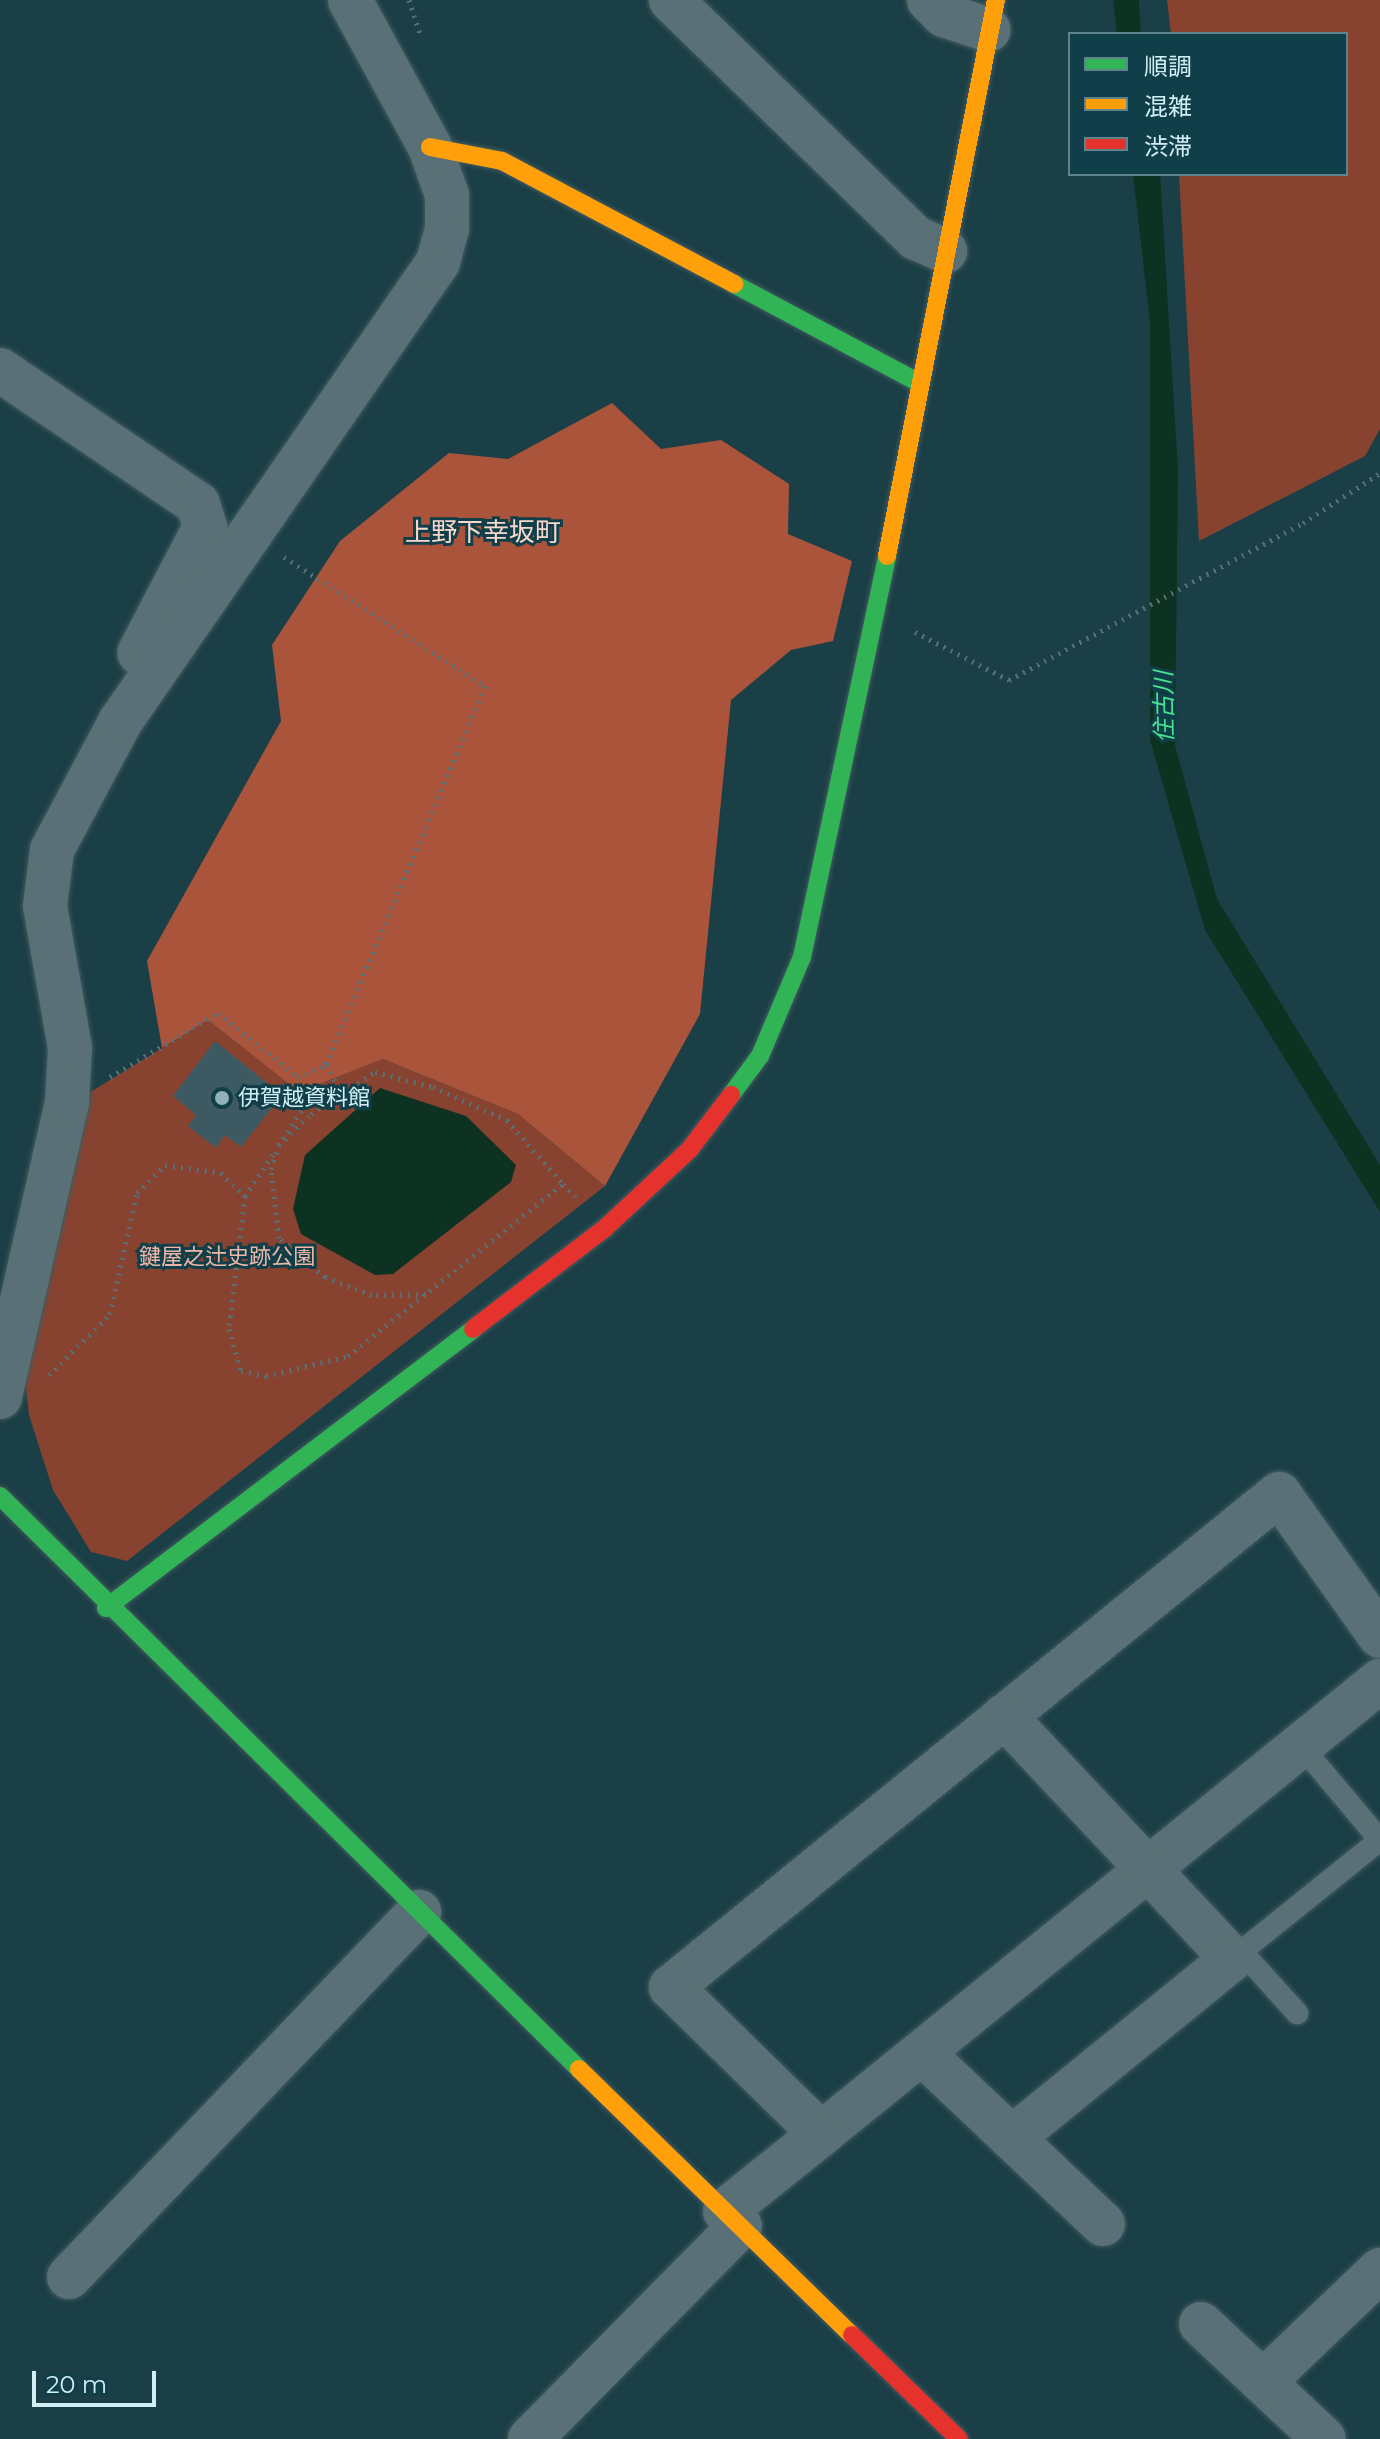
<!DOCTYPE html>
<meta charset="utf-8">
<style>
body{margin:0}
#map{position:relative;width:1380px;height:2439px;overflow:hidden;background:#1b3f46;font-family:Montserrat,"Noto Sans JP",sans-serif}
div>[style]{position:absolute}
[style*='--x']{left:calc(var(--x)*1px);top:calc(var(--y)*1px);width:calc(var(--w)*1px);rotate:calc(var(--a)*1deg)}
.green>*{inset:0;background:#884330}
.forest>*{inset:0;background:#ab543c}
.water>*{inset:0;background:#0d3221}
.building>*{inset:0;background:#3d5a63}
.path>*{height:5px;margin-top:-2.5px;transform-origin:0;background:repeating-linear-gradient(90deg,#596f75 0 2px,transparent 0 8px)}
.roads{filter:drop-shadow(0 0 2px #405a5f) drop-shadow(0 0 2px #405a5f)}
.lane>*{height:22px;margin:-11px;padding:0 11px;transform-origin:11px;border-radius:11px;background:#597076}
.street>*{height:44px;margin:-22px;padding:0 22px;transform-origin:22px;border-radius:22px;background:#597076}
.fast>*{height:18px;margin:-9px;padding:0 9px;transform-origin:9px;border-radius:9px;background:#30b455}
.slow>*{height:18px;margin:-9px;padding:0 9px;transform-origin:9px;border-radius:9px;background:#ff9f0a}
.jam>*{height:18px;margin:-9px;padding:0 9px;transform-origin:9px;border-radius:9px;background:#e5322d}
.dots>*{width:22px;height:22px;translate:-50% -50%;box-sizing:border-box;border:4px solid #113f49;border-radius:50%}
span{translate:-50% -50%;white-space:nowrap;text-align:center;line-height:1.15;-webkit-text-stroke:6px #113f49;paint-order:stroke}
.poi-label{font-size:22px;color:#d2eff6}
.left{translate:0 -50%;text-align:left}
.park-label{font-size:22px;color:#eeb6a7}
.water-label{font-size:24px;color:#48e190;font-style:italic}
.quarter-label{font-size:26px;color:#f8d7cd}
.legend{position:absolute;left:1068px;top:32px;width:280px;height:144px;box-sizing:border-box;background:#113f49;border:2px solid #5e858e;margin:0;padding:10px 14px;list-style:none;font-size:24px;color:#d2eff6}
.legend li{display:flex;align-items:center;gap:16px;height:40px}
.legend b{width:40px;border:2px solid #5e858e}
.scale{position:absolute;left:32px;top:2371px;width:124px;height:36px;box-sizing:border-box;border:4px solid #d2eff6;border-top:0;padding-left:10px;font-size:24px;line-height:28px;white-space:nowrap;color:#d2eff6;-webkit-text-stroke:6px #113f49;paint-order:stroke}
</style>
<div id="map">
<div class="green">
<div style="clip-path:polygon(1167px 0,1380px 0,1380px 429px,1365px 456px,1199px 541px,1179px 174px,1346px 174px,1346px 34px,1171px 34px)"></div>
<div style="clip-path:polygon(208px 1020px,299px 1092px,383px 1059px,518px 1114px,605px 1186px,127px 1561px,91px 1552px,53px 1490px,29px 1415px,21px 1347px,84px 1096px)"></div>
</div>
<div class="forest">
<div style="clip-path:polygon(612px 403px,661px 449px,721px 440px,789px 484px,788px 534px,852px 561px,833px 641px,791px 650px,731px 700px,700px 1014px,605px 1186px,518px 1114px,383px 1059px,299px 1092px,208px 1020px,162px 1048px,147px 961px,281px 721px,272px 645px,340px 541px,449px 453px,508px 459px)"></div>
</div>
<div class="water">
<div style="clip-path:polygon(1113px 0,1139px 0,1141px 34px,1117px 34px)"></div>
<div style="clip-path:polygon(1133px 174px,1160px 174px,1178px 470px,1175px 745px,1217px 899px,1380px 1165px,1380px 1212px,1205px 930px,1150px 740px,1150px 322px)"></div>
<div style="clip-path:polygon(380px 1088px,466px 1116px,516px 1165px,511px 1182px,393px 1274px,375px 1275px,301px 1234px,293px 1209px,305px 1155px)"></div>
</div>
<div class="building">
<div style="clip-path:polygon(215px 1041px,282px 1095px,241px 1147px,225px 1135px,216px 1148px,188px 1126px,196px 1115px,173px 1096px)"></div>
</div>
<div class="path">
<div style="--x:409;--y:0;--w:35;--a:72"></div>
<div style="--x:284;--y:557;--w:239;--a:32.7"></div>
<div style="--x:485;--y:686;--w:411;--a:112.8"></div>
<div style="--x:326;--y:1065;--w:32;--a:60"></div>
<div style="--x:915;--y:632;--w:106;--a:27.1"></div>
<div style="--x:1009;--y:680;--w:333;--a:-28.1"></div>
<div style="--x:1303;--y:523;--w:92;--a:-33"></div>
<div style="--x:110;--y:1077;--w:126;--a:-30.7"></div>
<div style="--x:218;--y:1013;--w:102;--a:38.7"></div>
<div style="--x:298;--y:1077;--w:30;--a:-23"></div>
<div style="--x:283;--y:1139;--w:41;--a:-57.8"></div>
<div style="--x:245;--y:1196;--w:50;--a:-56.3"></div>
<div style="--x:426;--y:1294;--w:54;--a:178.9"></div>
<div style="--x:372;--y:1295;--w:50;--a:-159"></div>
<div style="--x:325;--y:1277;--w:60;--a:-139.7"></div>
<div style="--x:279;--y:1238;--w:69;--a:-96.6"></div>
<div style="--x:271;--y:1169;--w:25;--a:-72"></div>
<div style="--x:279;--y:1145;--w:45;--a:-44.1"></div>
<div style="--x:311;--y:1114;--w:77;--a:-33.3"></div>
<div style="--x:375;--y:1072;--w:60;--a:14.5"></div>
<div style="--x:433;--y:1087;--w:81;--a:24"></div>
<div style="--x:507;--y:1120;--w:85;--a:48.8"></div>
<div style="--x:49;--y:1375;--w:86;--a:-45"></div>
<div style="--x:110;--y:1314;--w:124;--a:-77.4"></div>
<div style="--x:137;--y:1193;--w:40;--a:-45"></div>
<div style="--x:165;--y:1165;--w:57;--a:8.1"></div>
<div style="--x:221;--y:1173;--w:33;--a:44"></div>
<div style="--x:245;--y:1196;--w:134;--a:96.9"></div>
<div style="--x:229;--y:1329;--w:44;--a:74.1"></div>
<div style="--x:241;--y:1371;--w:25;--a:11"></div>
<div style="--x:266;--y:1376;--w:84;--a:-13.7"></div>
<div style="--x:348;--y:1356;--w:275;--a:-38.7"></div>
<div style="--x:563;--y:1184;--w:19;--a:47"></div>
</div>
<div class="roads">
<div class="lane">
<div style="--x:1241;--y:1951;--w:84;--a:47.9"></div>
<div style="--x:1232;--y:1959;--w:190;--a:-38.8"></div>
<div style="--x:1380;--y:1840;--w:123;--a:-130"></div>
</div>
<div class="street">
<div style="--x:671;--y:0;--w:342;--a:44.2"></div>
<div style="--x:916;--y:238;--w:32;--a:24"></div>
<div style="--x:929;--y:0;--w:21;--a:45"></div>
<div style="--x:944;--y:15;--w:47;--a:18.4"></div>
<div style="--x:0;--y:370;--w:239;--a:34.1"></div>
<div style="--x:198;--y:504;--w:24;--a:73"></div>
<div style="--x:205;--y:527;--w:142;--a:117.6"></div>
<div style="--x:0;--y:1397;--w:303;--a:-77.2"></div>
<div style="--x:67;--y:1102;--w:54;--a:-86.8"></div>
<div style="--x:70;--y:1048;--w:144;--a:-100"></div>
<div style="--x:45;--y:906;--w:56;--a:-82.9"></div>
<div style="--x:52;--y:850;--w:145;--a:-62"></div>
<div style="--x:120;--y:722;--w:559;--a:-55.34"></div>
<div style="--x:438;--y:262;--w:34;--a:-75"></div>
<div style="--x:447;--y:229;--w:34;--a:-90"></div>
<div style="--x:447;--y:195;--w:51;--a:-109.5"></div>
<div style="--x:430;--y:147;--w:167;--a:-118.6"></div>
<div style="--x:1380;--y:1636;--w:174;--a:-125.4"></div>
<div style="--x:1279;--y:1494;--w:783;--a:140.96"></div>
<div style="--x:671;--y:1987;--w:210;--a:44.4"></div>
<div style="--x:821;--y:2134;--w:720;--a:-39.02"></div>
<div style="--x:1004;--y:1716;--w:333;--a:46.8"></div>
<div style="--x:1232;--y:1959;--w:284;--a:140.9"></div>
<div style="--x:922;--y:2053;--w:249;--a:43.4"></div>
<div style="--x:725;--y:2211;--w:123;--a:-38.7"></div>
<div style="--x:69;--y:2277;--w:506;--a:-46.2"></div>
<div style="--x:1201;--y:2324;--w:168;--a:43.1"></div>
<div style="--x:1264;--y:2381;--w:161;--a:-43.7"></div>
<div style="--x:530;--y:2439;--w:299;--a:-45.4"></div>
</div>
<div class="fast">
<div style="--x:734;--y:284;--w:206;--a:28.1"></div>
<div style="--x:731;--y:1095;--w:49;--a:-53.4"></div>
<div style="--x:760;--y:1056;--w:108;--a:-67"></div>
<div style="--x:802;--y:957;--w:410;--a:-78"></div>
<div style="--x:0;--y:1496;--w:815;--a:44.7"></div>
<div style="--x:106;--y:1608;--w:461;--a:-37.2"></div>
</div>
<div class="slow">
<div style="--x:430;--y:147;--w:73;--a:11"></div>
<div style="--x:502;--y:161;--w:263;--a:27.9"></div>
<div style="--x:887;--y:556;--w:567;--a:-78.91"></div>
<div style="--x:579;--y:2069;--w:381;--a:44.3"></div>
</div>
<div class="jam">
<div style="--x:473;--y:1329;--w:165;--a:-37.4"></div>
<div style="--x:604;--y:1229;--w:117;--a:-42.9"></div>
<div style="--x:690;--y:1149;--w:68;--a:-52.8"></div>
<div style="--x:852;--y:2335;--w:149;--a:44.2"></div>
</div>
</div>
<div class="dots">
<div style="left:222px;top:1098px;background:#92b1b8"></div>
</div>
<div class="poi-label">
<span class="left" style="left:238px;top:1098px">伊賀越資料館</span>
</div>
<div class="park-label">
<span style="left:227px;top:1257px">鍵屋之辻史跡公園</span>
</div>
<div class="water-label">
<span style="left:1164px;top:707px;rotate:-91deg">住古川</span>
</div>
<div class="quarter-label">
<span style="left:483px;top:533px">上野下幸坂町</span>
</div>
<ul class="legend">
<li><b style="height:10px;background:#30b455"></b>順調</li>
<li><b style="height:10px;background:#ff9f0a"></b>混雑</li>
<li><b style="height:10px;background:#e5322d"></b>渋滞</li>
</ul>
<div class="scale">20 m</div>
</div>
